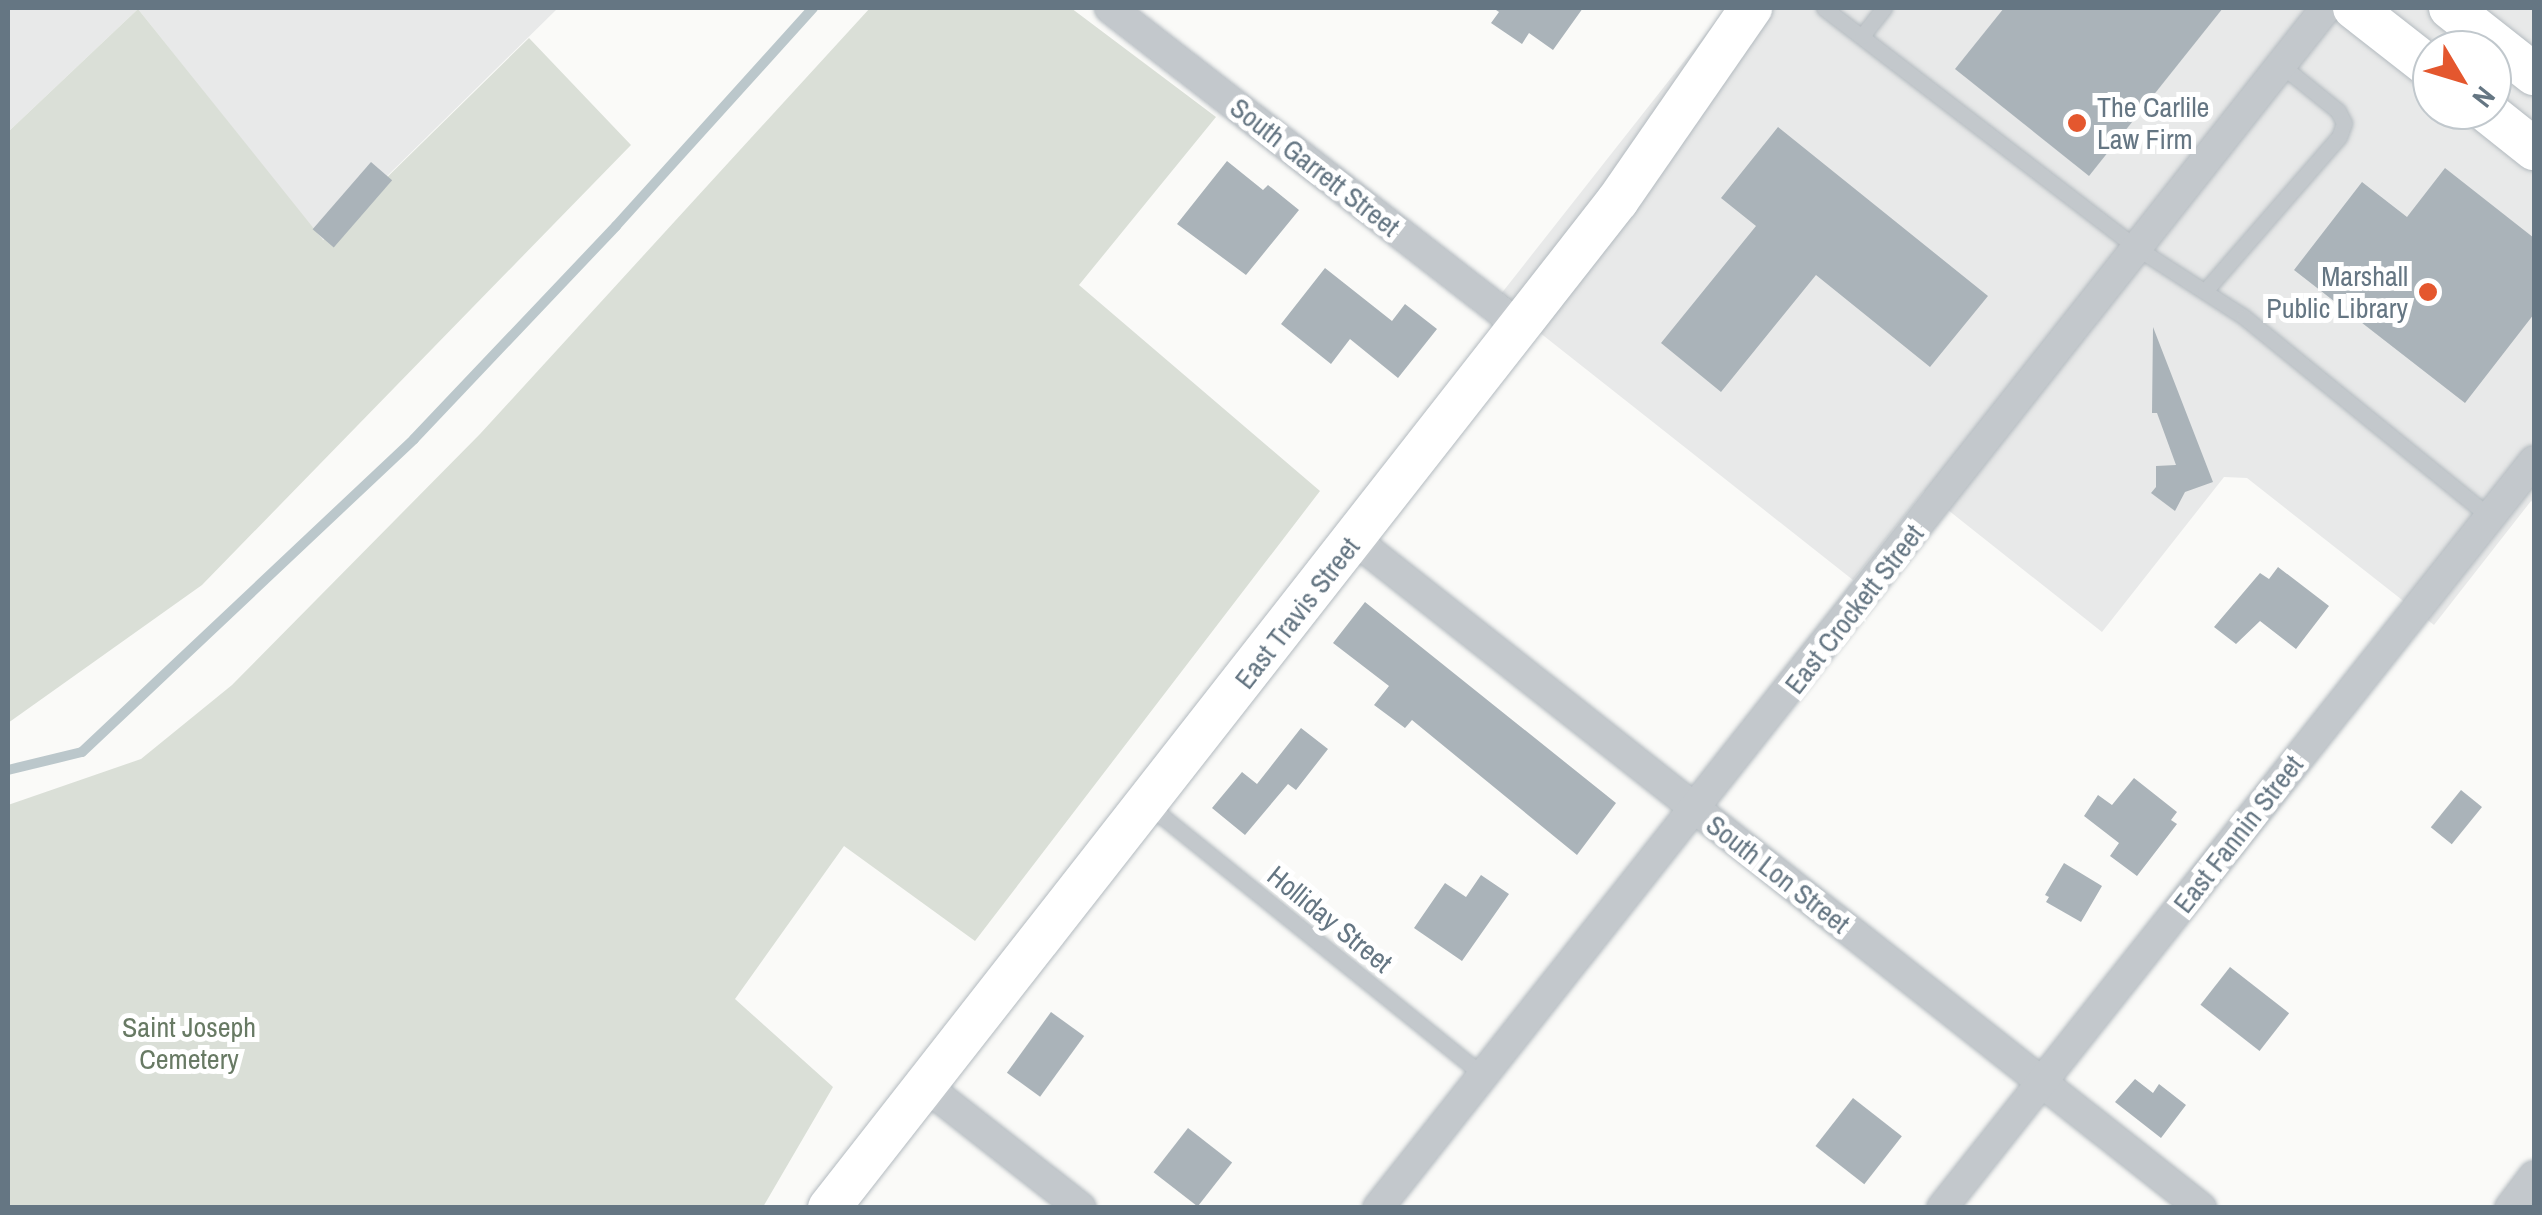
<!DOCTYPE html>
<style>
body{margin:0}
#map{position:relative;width:2542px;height:1215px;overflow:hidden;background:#fafaf8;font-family:"Archivo Narrow",sans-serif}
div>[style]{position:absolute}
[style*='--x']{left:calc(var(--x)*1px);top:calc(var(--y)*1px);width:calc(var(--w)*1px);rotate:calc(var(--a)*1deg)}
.built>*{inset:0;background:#e8e9e9}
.green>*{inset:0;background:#dadfd7}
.stream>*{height:10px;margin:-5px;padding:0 5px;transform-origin:5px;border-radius:5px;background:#bbc7cb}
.building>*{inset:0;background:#aab3b9;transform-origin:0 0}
.roads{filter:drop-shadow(0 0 2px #b3babf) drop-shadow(0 0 2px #b3babf)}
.lane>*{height:15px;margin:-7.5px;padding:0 7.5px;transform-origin:7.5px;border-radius:7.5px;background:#c3c8cc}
.street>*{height:30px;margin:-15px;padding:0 15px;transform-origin:15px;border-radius:15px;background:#c3c8cc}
.secondary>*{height:42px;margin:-21px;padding:0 21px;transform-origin:21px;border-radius:21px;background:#fff}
.dots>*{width:28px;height:28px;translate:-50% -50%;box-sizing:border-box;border:5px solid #fff;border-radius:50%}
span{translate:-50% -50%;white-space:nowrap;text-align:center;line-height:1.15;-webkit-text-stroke:10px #fff;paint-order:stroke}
.poi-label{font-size:28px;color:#657683}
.left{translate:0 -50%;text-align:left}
.right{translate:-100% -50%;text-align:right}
.street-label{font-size:28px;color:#657683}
.park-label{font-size:28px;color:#687a64}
.frame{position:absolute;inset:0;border:10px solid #657683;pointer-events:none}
.north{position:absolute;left:2412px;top:30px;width:100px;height:100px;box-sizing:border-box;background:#fff;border:2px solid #c1c8cd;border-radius:50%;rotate:128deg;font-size:28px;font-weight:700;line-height:40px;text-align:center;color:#657683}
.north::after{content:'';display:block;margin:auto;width:35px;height:45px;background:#e4572e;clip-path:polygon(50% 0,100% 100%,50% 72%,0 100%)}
</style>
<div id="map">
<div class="built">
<div style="clip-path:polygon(8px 8px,558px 8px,322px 240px,138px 9px,8px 132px)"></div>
<div style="clip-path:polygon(evenodd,1726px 8px,2534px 8px,2534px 503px,2531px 501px,2434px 625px,2247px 478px,2224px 477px,2102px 632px,1924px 491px,1853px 580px,1497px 299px,1726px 8px,2432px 50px,2492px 50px,2492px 110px,2432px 110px,2432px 50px)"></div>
</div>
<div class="green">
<div style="clip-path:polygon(870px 8px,1071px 8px,1216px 117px,1079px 285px,1320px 491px,975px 941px,844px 846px,735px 999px,833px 1087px,763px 1207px,8px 1207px,8px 805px,141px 759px,232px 685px,480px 434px)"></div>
<div style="clip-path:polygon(138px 9px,323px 240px,529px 38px,631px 145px,202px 585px,8px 723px,8px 132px)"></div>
</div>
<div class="stream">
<div style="--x:8;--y:770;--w:76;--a:-13.7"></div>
<div style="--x:82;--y:752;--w:456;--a:-43.3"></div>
<div style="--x:414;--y:439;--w:294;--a:-46.5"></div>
<div style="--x:616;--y:226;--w:294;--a:-47.9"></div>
</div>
<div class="building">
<div style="clip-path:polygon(1493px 8px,1583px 8px,1553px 50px,1529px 33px,1522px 44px,1491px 23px,1499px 12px)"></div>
<div style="clip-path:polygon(2004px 8px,2223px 8px,2089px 176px,1955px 69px)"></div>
<div style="clip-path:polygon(1778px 127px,1988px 296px,1930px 367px,1816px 275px,1721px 392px,1661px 343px,1756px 226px,1721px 198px)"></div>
<div style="clip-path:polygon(1227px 161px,1263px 190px,1268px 185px,1299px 210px,1246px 275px,1177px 224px)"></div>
<div style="left:371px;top:162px;width:28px;height:89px;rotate:41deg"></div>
<div style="clip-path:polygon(2445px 168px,2534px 238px,2534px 314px,2465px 403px,2294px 270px,2362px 182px,2407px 217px)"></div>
<div style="clip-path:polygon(1325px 268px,1392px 321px,1405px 304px,1437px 329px,1398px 378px,1350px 339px,1331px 364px,1281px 324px)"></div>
<div style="clip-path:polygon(2153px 327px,2213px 482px,2185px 492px,2175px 511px,2151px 493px,2156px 487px,2156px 466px,2176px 465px,2157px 413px,2152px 413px)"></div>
<div style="clip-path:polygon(2278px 567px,2329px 606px,2296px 649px,2260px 621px,2236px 644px,2214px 627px,2260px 573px,2269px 579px)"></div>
<div style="clip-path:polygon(1365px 602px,1616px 803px,1577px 855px,1412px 720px,1405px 728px,1374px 705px,1389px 686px,1333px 643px)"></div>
<div style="clip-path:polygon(1301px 728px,1328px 749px,1296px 790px,1288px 784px,1245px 835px,1212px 808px,1242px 772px,1257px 784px)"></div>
<div style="clip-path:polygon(2134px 778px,2177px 812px,2171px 820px,2177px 824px,2137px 876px,2110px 856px,2119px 843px,2084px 816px,2098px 795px,2112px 805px)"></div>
<div style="left:2461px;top:790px;width:27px;height:48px;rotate:39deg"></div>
<div style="clip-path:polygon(2064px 863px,2102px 886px,2081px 922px,2046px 902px,2049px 897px,2045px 895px)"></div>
<div style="clip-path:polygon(1481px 875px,1509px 894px,1462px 961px,1414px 928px,1445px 883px,1466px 897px)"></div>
<div style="left:2230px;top:967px;width:75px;height:48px;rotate:38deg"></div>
<div style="left:1051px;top:1012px;width:41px;height:75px;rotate:36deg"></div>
<div style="clip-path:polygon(2135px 1079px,2153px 1093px,2159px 1084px,2186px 1105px,2161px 1138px,2115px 1102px)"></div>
<div style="left:1853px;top:1098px;width:62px;height:61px;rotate:38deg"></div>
<div style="left:1188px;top:1128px;width:56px;height:56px;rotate:38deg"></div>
</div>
<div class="roads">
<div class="lane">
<div style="--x:1824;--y:8;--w:394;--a:37.5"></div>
<div style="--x:2137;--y:248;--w:127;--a:32.8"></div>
<div style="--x:2244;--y:317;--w:317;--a:39.1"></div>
<div style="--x:1862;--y:36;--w:36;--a:-52"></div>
<div style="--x:2205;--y:291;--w:204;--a:-49"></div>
<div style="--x:2339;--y:137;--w:15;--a:-70"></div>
<div style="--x:2344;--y:123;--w:13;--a:-117"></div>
<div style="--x:2338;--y:111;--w:73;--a:-141.1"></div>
<div style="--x:1147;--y:804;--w:430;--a:38.9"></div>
</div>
<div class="street">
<div style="--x:1110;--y:8;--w:520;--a:37.82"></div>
<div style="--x:1355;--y:540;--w:1078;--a:38.29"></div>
<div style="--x:924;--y:1085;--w:199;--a:38.1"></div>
<div style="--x:1378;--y:1208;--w:1529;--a:-51.69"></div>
<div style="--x:1942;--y:1208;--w:953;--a:-51.6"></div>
<div style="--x:2510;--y:1208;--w:40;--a:-53"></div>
</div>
<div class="secondary">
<div style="--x:2354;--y:8;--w:99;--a:38"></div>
<div style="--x:2450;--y:8;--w:107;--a:38.2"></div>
<div style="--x:2485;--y:110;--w:63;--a:38.5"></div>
<div style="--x:829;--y:1208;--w:1280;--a:-51.95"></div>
<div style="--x:1618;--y:200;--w:234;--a:-55.3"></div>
</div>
</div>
<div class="dots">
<div style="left:2077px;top:123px;background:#e4572e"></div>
<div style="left:2428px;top:292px;background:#e4572e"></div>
</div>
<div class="poi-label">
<span class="left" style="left:2097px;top:123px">The Carlile<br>Law Firm</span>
<span class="right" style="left:2408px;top:292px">Marshall<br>Public Library</span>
</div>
<div class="street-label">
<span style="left:1315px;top:167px;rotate:38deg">South Garrett Street</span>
<span style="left:1854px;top:609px;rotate:-52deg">East Crockett Street</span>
<span style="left:1297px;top:613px;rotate:-52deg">East Travis Street</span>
<span style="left:2238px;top:834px;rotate:-52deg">East Fannin Street</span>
<span style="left:1778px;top:874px;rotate:38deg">South Lon Street</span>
<span style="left:1330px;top:919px;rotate:39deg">Holliday Street</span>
</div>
<div class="park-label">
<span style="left:189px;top:1043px">Saint Joseph<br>Cemetery</span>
</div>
<div class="frame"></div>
<div class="north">N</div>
</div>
